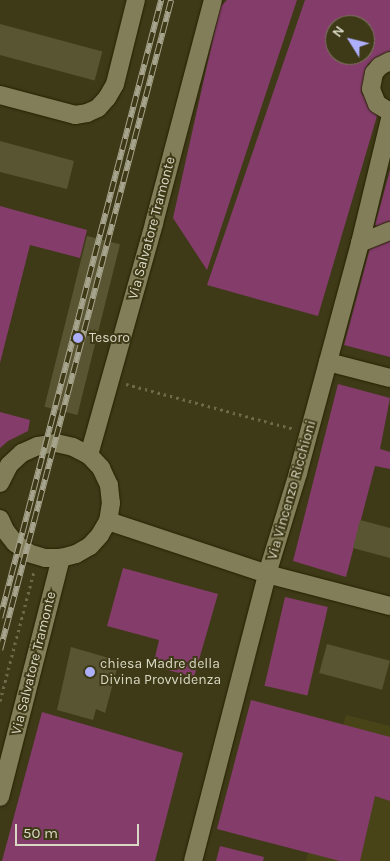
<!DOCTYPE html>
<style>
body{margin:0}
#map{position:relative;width:390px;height:861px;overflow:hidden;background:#3e3a17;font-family:Karla,sans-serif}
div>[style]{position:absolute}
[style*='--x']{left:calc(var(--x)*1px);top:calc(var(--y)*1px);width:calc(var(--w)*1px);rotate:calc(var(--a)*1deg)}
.built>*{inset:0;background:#494418}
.green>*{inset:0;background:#843d6b;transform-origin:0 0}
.building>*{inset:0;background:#595532;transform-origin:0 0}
.path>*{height:3px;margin-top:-1.5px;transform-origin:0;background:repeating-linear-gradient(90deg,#6d6a4b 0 2.5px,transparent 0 6.5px)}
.roads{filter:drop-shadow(0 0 1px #252100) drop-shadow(0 0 1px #252100)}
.minor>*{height:18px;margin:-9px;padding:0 9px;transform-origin:9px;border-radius:9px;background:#827e59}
.rail>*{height:5.5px;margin-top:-2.75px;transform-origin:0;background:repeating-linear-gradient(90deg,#3e3a17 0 11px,#a6a48c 0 22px);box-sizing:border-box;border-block:1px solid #a6a48c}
.dots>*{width:14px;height:14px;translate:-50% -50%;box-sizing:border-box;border:2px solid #3e3a17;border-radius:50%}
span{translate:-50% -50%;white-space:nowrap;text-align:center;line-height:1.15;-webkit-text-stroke:4px #3e3a17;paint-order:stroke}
.street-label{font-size:14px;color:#d9d8c4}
.poi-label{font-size:14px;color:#d9d8c4}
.left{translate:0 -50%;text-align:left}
.north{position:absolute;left:325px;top:15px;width:50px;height:50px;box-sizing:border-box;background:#3e3a17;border:1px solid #7c795c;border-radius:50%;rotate:306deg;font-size:14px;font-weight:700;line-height:20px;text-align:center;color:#d9d8c4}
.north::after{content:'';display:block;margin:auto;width:18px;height:22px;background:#adaffb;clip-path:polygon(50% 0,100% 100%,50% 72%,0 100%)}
.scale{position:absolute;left:15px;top:824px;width:124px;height:22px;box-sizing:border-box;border:2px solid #d9d8c4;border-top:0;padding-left:6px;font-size:15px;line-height:18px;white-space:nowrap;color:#d9d8c4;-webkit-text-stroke:4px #3e3a17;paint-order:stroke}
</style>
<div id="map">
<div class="built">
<div style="clip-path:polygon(346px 715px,390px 726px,390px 861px,306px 861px)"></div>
</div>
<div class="green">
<div style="clip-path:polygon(227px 0,297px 0,207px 270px,173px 218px,220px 7px)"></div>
<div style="clip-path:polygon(evenodd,305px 0,390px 0,390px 51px,368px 64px,361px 92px,377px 116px,318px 316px,207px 285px,305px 0,335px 25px,365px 25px,365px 55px,335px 55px,335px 25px)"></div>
<div style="clip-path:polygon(390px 170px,390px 223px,379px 227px,375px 225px)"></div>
<div style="clip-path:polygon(0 206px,87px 230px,80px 258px,30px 245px,0 363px)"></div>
<div style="clip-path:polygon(390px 240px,390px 357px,344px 345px,370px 248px)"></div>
<div style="clip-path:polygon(338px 384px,390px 398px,380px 449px,390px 452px,390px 469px,375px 466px,346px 577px,293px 561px)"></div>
<div style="clip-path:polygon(0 412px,30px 420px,28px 431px,8px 441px,0 448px)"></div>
<div style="clip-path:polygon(123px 568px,218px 594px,194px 677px,153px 666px,159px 640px,107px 626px)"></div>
<div style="left:285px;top:597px;width:44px;height:91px;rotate:13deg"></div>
<div style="clip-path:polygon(251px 700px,390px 737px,390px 801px,375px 796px,360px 861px,340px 861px,217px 829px)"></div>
<div style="clip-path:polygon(42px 712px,183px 753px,155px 861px,2px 861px)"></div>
<div style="clip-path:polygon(220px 846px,264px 857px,263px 861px,216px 861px)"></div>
</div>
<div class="building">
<div style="left:0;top:24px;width:106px;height:30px;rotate:15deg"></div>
<div style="clip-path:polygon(0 141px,74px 161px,67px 189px,0 172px)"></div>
<div style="left:87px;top:236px;width:34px;height:176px;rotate:14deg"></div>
<div style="clip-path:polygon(360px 520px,390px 528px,390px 558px,353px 548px)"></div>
<div style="left:327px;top:644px;width:65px;height:30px;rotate:15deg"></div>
<div style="clip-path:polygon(71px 647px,119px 661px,105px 713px,96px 709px,93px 720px,57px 710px)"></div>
</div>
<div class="path">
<div style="--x:126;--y:384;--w:174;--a:15"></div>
<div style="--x:0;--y:701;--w:134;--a:-75.3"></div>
</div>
<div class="roads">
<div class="minor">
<div style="--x:390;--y:61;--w:11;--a:153"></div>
<div style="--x:380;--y:66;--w:9;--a:131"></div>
<div style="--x:374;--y:73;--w:16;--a:101"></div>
<div style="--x:371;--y:89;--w:16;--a:68"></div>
<div style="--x:377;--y:104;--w:15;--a:32"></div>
<div style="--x:0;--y:95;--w:78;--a:14.9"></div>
<div style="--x:75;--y:115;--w:12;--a:-9"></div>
<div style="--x:87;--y:113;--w:12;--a:-24"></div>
<div style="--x:98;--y:108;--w:13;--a:-48"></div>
<div style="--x:107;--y:98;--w:16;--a:-60"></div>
<div style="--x:115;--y:84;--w:87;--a:-76"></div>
<div style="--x:360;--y:243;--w:32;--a:-22"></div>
<div style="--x:328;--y:362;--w:64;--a:14.5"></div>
<div style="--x:89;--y:455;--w:241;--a:-74.3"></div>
<div style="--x:154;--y:223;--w:231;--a:-75.2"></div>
<div style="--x:0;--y:483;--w:20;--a:-63"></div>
<div style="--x:9;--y:465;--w:18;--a:-43"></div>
<div style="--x:22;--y:453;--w:17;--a:-24"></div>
<div style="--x:38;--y:446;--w:18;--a:-9"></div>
<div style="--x:56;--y:443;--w:17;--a:13"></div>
<div style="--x:73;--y:447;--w:18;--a:27"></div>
<div style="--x:89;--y:455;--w:18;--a:47"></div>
<div style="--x:101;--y:468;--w:19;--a:65"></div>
<div style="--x:109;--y:485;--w:18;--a:84"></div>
<div style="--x:111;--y:503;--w:18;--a:99"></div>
<div style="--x:108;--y:521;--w:16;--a:120"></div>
<div style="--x:100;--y:535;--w:15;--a:132"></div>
<div style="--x:90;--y:546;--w:16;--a:150"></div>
<div style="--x:76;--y:554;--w:16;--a:165"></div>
<div style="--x:61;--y:558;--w:16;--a:180"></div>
<div style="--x:45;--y:558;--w:17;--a:-163"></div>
<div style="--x:29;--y:553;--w:17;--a:-144"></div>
<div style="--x:15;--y:543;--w:16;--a:-128"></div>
<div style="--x:5;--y:530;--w:12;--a:-114"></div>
<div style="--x:108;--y:521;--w:168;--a:18.4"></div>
<div style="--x:267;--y:574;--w:127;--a:14.6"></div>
<div style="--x:0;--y:797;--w:247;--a:-75.7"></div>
<div style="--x:193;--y:861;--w:296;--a:-75.5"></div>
<div style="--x:267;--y:574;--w:106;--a:-72.9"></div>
<div style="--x:298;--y:473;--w:238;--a:-74.9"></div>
<div style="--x:360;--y:243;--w:128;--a:-76.4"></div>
</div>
</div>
<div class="rail">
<div style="--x:0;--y:618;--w:639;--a:-75.4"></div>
<div style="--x:0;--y:650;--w:672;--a:-75.26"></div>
</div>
<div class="dots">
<div style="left:78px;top:338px;background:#adaffb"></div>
<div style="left:90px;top:672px;background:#adaffb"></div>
</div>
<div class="street-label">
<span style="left:152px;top:228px;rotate:-75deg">Via Salvatore Tramonte</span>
<span style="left:292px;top:490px;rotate:-74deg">Via Vincenzo Ricchioni</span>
<span style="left:34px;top:663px;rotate:-76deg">Via Salvatore Tramonte</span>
</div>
<div class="poi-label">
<span class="left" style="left:89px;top:338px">Tesoro</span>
<span class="left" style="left:100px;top:672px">chiesa Madre della<br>Divina Provvidenza</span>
</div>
<div class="north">N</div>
<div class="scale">50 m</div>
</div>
